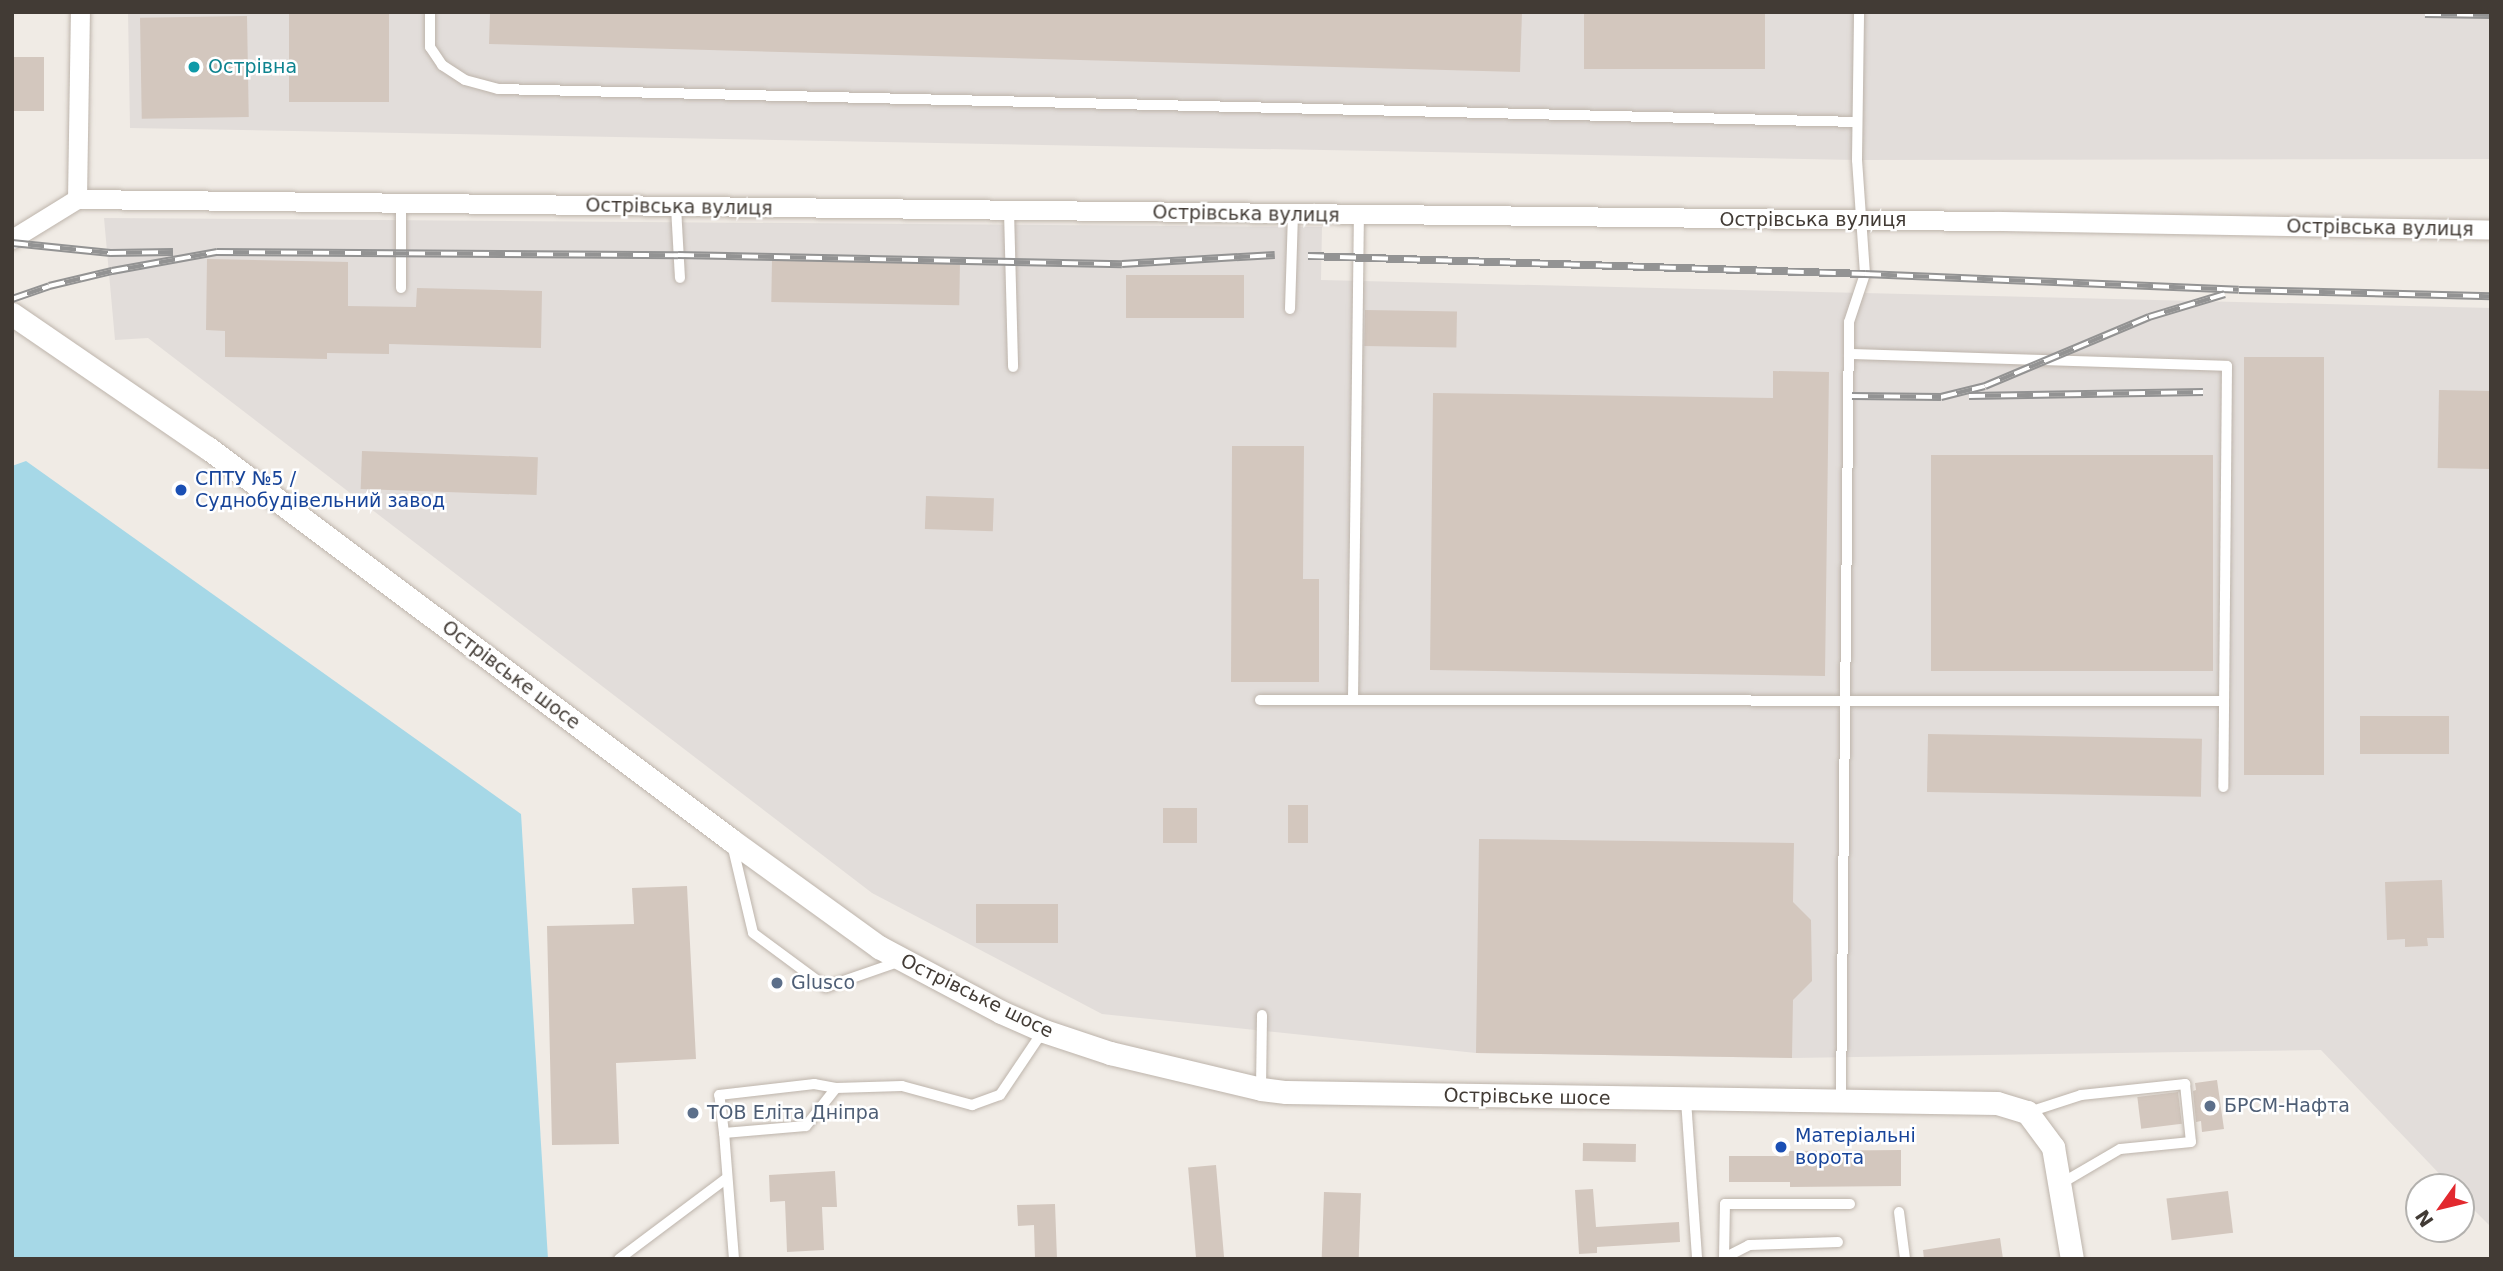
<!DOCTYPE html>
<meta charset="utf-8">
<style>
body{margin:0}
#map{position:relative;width:2503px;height:1271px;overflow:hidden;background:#f0ebe5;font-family:"DejaVu Sans",sans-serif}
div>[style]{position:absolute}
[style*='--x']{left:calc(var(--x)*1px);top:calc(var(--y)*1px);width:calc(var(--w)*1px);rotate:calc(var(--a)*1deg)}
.industrial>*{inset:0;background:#e2ddda}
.water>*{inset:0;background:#a6d8e7}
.building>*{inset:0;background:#d3c7be;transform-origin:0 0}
.roads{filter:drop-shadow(0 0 2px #bdb4ab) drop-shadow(0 0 2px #bdb4ab)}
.service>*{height:10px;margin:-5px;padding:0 5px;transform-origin:5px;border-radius:5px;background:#fff}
.minor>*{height:19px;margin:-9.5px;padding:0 9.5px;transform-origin:9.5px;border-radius:9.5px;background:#fff}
.tertiary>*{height:23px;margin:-11.5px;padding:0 11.5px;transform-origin:11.5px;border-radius:11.5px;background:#fff}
.rail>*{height:8px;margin-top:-4px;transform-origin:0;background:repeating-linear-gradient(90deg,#fff 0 16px,#939393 0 32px);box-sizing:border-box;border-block:2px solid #939393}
.dots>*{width:19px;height:19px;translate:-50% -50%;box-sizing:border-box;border:4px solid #fff;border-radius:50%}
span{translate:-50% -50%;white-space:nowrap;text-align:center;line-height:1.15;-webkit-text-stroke:5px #fff;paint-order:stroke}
.culture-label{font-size:19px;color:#0d838f}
.left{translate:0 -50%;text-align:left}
.street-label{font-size:19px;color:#423b35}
.transit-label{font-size:19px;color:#164399}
.service-label{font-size:19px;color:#4e5e75}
.frame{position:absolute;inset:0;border:14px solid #423b35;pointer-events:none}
.north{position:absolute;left:2405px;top:1173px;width:70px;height:70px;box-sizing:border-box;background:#fff;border:2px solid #b3b1ae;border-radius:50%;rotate:236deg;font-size:19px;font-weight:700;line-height:28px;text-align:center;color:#423b35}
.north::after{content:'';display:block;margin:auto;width:24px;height:32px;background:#e2292f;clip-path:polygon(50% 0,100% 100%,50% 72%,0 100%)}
</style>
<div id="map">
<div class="industrial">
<div style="clip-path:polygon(128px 12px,2491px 12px,2491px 159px,1857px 160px,130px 128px)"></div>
<div style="clip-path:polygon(104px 218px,1322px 227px,1321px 280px,2491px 308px,2491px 1227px,2461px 1197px,2461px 1187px,2452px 1187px,2321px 1050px,1792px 1058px,1476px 1053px,1102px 1014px,872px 893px,148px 338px,115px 340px)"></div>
</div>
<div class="water">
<div style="clip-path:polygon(26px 461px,521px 814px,548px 1259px,12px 1259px,12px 466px)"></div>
</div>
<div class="building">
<div style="left:289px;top:12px;width:100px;height:90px"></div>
<div style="clip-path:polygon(490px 12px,1522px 12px,1520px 72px,489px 44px)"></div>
<div style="left:1584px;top:12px;width:181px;height:57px"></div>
<div style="left:247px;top:16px;width:101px;height:107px;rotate:89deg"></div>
<div style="left:12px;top:57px;width:32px;height:54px"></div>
<div style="clip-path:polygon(207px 259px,348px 262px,348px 306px,416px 307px,417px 288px,542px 291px,541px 348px,389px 344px,389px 354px,327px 353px,327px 359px,225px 357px,225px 331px,206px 330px)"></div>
<div style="left:772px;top:260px;width:188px;height:42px;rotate:1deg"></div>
<div style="left:1244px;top:275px;width:43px;height:118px;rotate:90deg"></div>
<div style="left:1365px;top:310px;width:92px;height:36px;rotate:1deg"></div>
<div style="left:2244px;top:357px;width:80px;height:418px"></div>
<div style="clip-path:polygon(1773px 371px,1829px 372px,1825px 676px,1430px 670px,1433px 393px,1773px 398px)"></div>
<div style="left:2439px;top:390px;width:52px;height:78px;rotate:1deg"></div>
<div style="clip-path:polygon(1232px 446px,1304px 446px,1303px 579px,1319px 579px,1319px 682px,1231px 682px)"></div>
<div style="left:362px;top:451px;width:176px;height:38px;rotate:2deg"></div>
<div style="left:1931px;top:455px;width:282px;height:216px"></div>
<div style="left:926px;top:496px;width:68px;height:33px;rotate:2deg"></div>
<div style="left:2360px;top:716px;width:89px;height:38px"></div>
<div style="left:1928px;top:734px;width:274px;height:58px;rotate:1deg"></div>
<div style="left:1288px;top:805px;width:20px;height:38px"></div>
<div style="left:1163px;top:808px;width:34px;height:35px"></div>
<div style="clip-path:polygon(1479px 839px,1794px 843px,1793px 902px,1811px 920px,1812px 981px,1793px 1000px,1792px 1058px,1476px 1053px)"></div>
<div style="clip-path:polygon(2442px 880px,2444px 938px,2427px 938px,2428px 946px,2405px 947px,2405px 939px,2387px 940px,2385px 882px)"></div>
<div style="clip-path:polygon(687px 886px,696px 1059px,616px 1063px,619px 1144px,552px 1145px,547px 926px,634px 924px,632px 888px)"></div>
<div style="left:976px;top:904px;width:82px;height:39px"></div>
<div style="clip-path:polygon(2217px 1080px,2224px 1129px,2202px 1132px,2201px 1121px,2196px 1122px,2193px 1091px,2196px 1090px,2195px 1083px)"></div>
<div style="left:2178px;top:1092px;width:32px;height:41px;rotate:83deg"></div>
<div style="left:1583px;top:1143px;width:53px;height:18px;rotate:1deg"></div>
<div style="clip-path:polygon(1901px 1150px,1901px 1186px,1790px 1187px,1790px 1182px,1729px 1182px,1729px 1156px,1789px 1156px,1789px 1151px)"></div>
<div style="left:1216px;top:1165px;width:94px;height:28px;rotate:85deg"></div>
<div style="clip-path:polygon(835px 1171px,837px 1207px,822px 1207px,824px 1250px,787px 1252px,785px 1201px,770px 1202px,769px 1175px)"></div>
<div style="clip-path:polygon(1593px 1189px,1596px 1227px,1679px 1222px,1680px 1242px,1597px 1247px,1597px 1253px,1579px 1254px,1575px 1190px)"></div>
<div style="left:2228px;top:1191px;width:42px;height:62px;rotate:83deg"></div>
<div style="left:1324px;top:1192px;width:37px;height:67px;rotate:2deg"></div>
<div style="clip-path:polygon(1055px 1204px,1057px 1259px,1035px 1259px,1034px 1225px,1018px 1226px,1017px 1205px)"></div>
<div style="clip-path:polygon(2000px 1238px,2003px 1259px,1924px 1259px,1923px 1250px)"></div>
</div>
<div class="roads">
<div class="service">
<div style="--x:430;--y:12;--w:35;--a:90"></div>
<div style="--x:430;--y:47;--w:22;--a:56"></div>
<div style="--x:442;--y:65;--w:27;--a:33"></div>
<div style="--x:465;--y:80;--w:34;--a:15"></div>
<div style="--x:498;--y:89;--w:1359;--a:1.39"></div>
<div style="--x:401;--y:203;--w:85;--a:90"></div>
<div style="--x:676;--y:207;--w:71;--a:86.8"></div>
<div style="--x:1009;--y:211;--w:156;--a:88.5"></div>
<div style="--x:1290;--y:309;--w:94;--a:-88.2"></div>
<div style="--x:1849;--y:354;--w:378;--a:1.8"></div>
<div style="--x:2227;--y:366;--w:421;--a:90.5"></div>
<div style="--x:1260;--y:700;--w:963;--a:0.06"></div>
<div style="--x:1353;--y:700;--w:484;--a:-89.3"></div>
<div style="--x:732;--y:844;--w:91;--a:76.7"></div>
<div style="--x:753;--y:933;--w:91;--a:36.5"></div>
<div style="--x:826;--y:987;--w:79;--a:-19.1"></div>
<div style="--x:1261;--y:1088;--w:73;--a:-89.2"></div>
<div style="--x:1686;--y:1100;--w:159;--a:86"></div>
<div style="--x:1841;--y:1101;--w:779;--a:-89.41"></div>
<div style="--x:1849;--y:322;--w:51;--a:-71.6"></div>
<div style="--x:1865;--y:274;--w:114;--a:-94"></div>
<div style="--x:1857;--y:160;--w:148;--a:-89.2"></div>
<div style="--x:2029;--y:1112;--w:55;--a:-18.1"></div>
<div style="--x:2081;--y:1095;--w:105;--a:-6"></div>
<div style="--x:2185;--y:1084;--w:58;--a:84.1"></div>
<div style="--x:2191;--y:1142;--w:71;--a:174.4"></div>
<div style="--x:2120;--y:1149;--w:69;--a:149.7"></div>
<div style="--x:724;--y:1133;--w:38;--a:-97"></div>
<div style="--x:719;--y:1095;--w:96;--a:-6.6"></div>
<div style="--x:814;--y:1084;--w:22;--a:10"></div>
<div style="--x:836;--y:1088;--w:66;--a:-1.7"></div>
<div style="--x:902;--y:1086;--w:73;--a:15.2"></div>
<div style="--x:972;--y:1105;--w:30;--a:-20"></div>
<div style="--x:1000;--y:1095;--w:77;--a:-56.1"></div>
<div style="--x:1899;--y:1212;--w:47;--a:82.7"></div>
<div style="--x:1724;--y:1258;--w:28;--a:-27"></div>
<div style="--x:1749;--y:1245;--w:89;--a:-1.9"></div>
<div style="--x:619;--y:1259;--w:135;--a:-36.9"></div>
<div style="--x:734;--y:1259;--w:126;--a:-94.5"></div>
<div style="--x:724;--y:1133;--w:82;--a:-4.9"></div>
<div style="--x:806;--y:1126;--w:48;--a:-51.7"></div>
<div style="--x:1724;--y:1259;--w:55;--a:-89"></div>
<div style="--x:1725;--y:1204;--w:125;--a:0"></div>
</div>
<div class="minor">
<div style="--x:77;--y:199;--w:187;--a:-89.1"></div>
<div style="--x:12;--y:239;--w:76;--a:-31.6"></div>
<div style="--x:77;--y:199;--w:1921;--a:0.66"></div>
<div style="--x:1998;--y:221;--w:493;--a:1"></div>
</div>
<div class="tertiary">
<div style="--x:12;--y:314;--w:237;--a:34.4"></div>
<div style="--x:208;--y:448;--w:654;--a:36.85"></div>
<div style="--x:731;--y:840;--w:183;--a:35.9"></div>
<div style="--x:879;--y:947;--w:138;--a:28"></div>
<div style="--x:1001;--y:1012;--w:47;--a:23.8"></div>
<div style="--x:1044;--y:1031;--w:70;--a:18.4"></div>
<div style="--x:1110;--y:1053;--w:155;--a:13.4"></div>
<div style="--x:1261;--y:1089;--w:25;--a:7"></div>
<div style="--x:1286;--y:1092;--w:711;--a:0.89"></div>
<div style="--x:1997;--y:1103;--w:31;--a:17"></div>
<div style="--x:2027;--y:1112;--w:44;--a:53.4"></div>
<div style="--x:2053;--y:1147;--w:114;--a:80.4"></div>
</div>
</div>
<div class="rail">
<div style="--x:2425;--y:14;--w:66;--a:0.9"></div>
<div style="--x:12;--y:243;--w:99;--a:5.8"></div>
<div style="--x:110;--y:253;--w:63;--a:-0.9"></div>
<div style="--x:1308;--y:256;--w:557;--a:1.85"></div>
<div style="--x:1865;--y:274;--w:374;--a:2.4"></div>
<div style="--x:2239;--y:290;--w:252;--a:1.4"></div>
<div style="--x:12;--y:299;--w:39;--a:-19"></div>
<div style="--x:49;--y:286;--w:65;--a:-13.4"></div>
<div style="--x:112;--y:271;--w:107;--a:-10.3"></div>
<div style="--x:217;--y:252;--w:461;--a:0.4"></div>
<div style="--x:678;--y:255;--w:444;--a:1.2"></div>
<div style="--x:1122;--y:264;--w:153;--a:-3.4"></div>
<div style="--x:1852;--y:396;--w:89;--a:0.6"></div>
<div style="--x:1941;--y:397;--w:45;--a:-14"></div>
<div style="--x:1985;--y:386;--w:178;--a:-22.8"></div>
<div style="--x:2149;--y:317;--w:79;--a:-16.8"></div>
<div style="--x:1969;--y:396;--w:234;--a:-1"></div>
</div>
<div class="dots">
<div style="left:194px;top:67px;background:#0f9aa8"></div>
<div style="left:181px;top:490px;background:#1a4fb4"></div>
<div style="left:777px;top:983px;background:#5c6f8a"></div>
<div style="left:2210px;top:1106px;background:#5c6f8a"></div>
<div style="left:693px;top:1113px;background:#5c6f8a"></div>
<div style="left:1781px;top:1147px;background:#1a4fb4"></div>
</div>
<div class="culture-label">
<span class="left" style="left:208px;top:67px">Острівна</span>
</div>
<div class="street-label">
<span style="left:679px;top:207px;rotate:1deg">Острівська вулиця</span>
<span style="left:1246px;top:214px;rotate:1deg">Острівська вулиця</span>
<span style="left:1813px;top:220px">Острівська вулиця</span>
<span style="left:2380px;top:228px;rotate:1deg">Острівська вулиця</span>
<span style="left:511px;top:675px;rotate:37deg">Острівське шосе</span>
<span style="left:977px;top:996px;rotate:26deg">Острівське шосе</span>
<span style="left:1527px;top:1097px;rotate:1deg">Острівське шосе</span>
</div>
<div class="transit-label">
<span class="left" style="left:195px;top:490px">СПТУ №5 /<br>Суднобудівельний завод</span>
<span class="left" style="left:1795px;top:1147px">Матеріальні<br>ворота</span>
</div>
<div class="service-label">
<span class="left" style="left:791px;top:983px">Glusco</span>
<span class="left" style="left:2224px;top:1106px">БРСМ-Нафта</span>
<span class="left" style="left:707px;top:1113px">ТОВ Еліта Дніпра</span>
</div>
<div class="frame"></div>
<div class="north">N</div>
</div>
